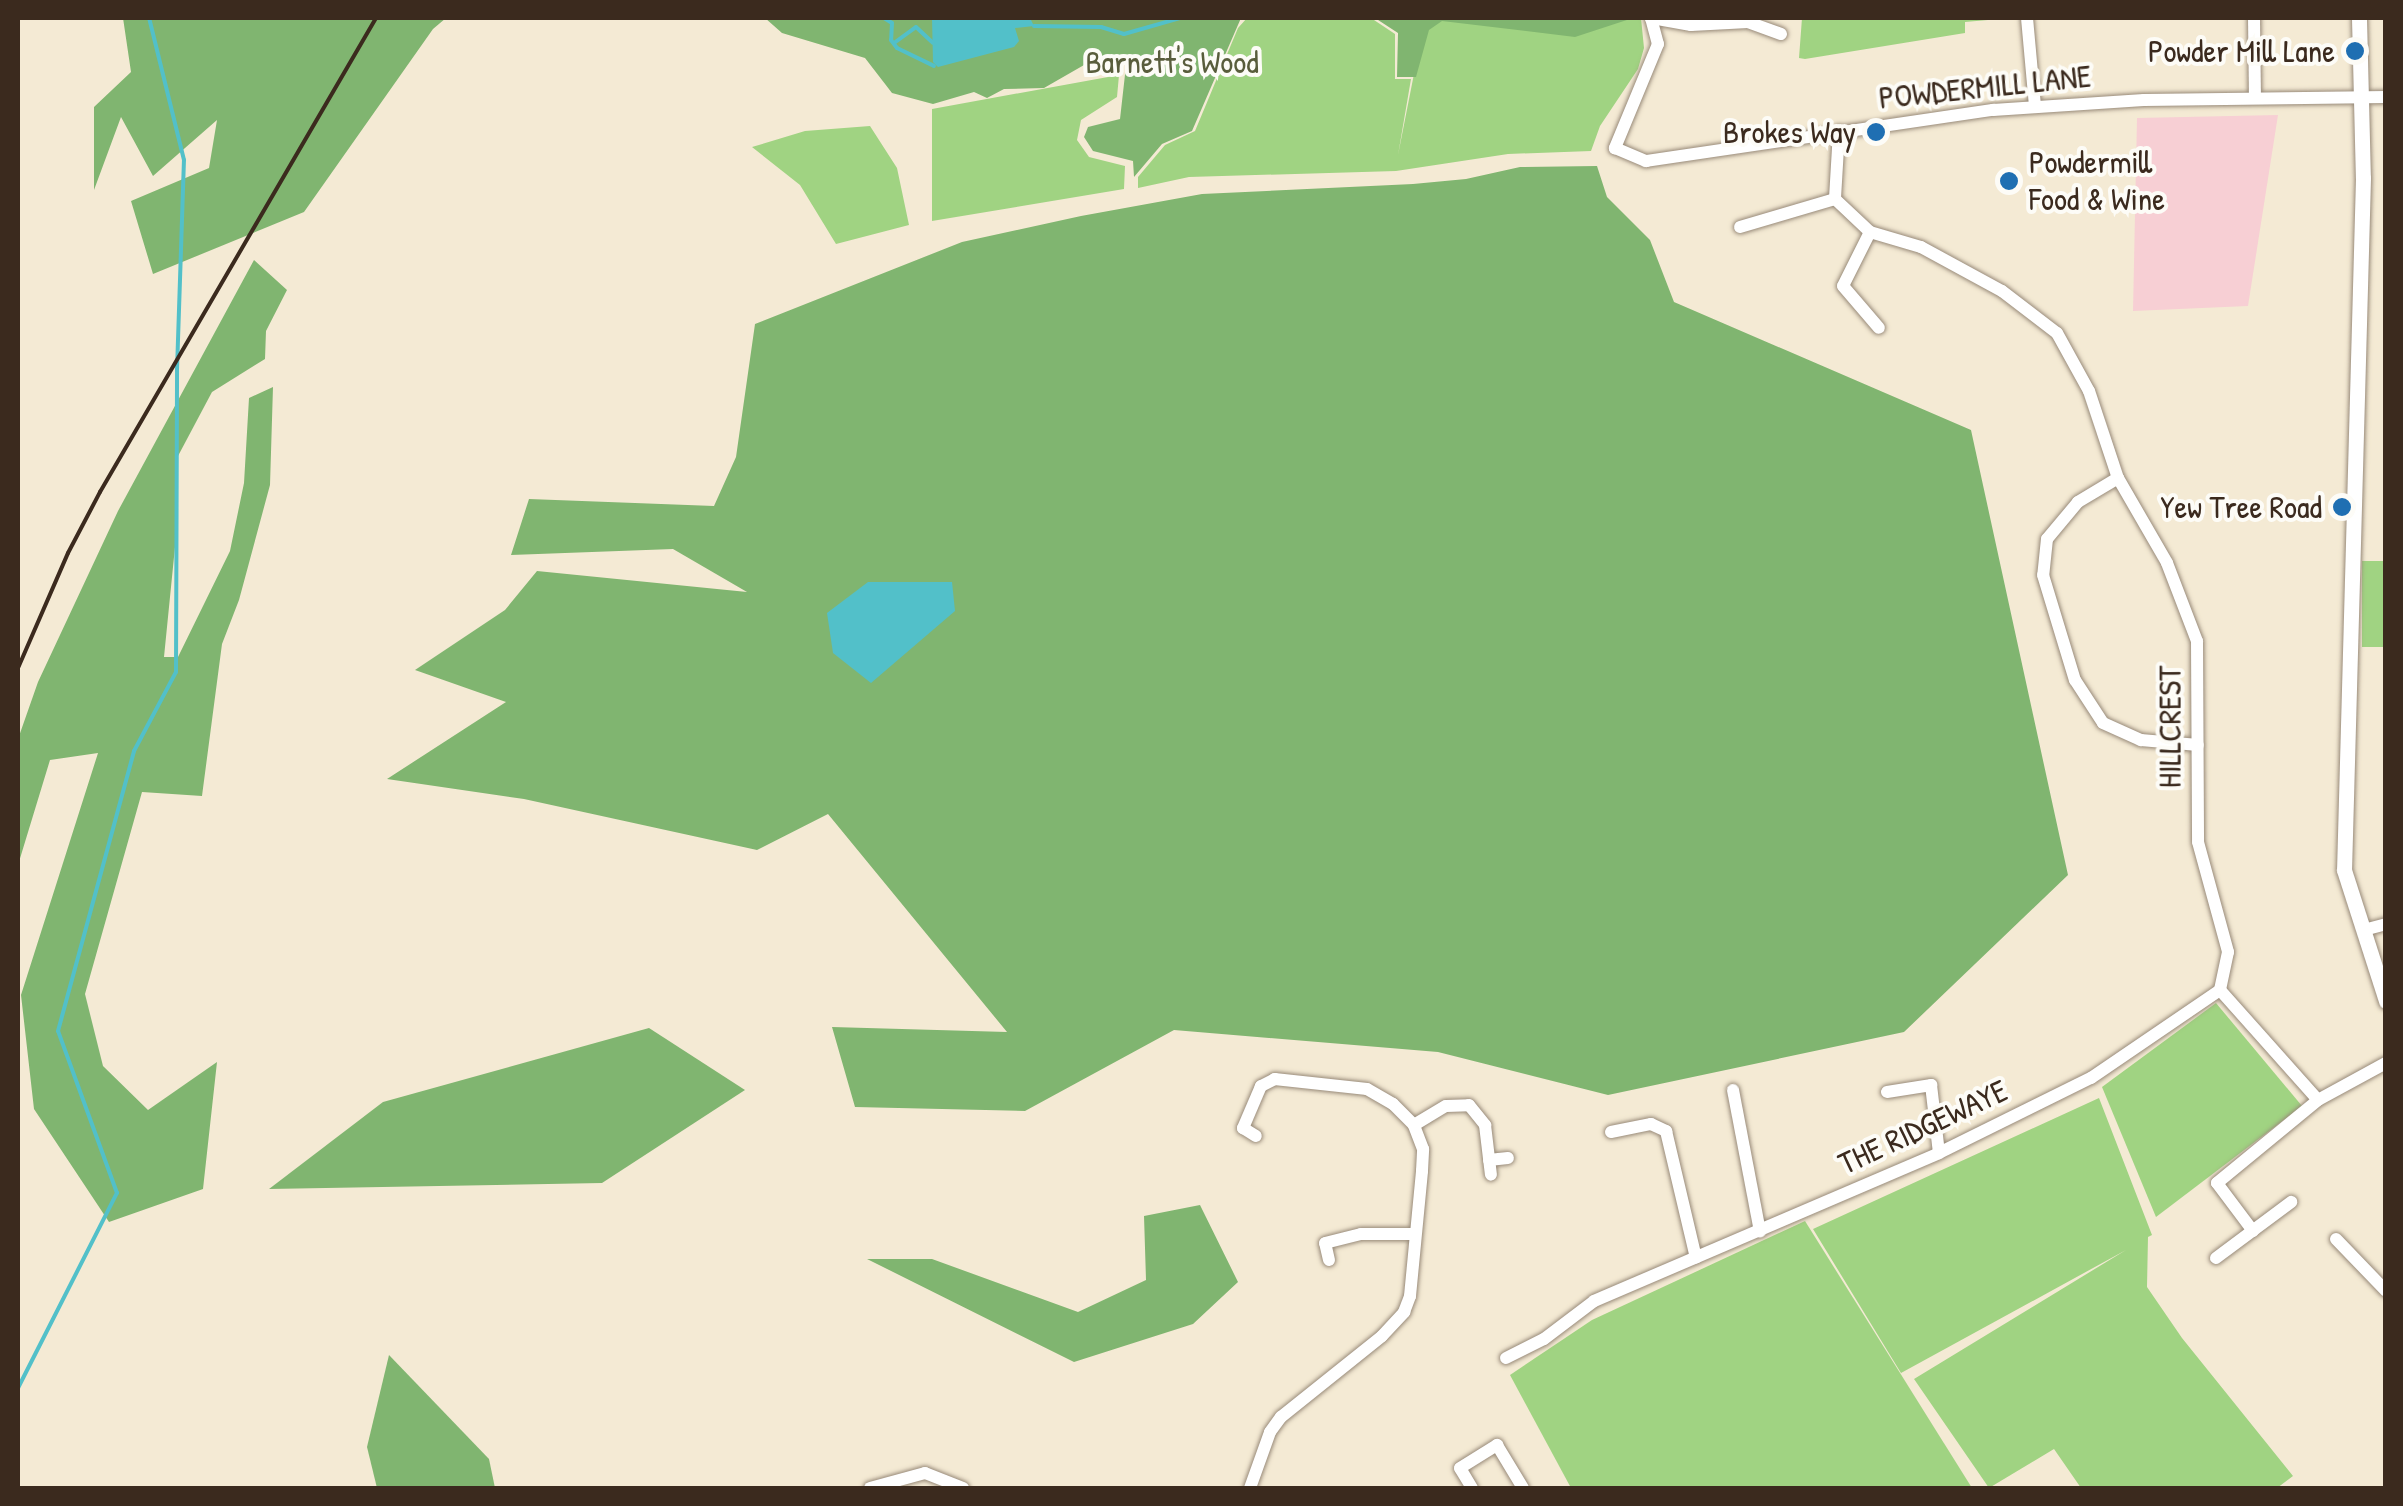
<!DOCTYPE html>
<style>
body{margin:0}
#map{position:relative;width:2403px;height:1506px;overflow:hidden;background:#f4ead4;font-family:"Patrick Hand",sans-serif}
div>[style]{position:absolute}
[style*='--x']{left:calc(var(--x)*1px);top:calc(var(--y)*1px);width:calc(var(--w)*1px);rotate:calc(var(--a)*1deg)}
.built>*{inset:0;background:#f7cfd4}
.green>*{inset:0;background:#a0d382;transform-origin:0 0}
.forest>*{inset:0;background:#80b570}
.water>*{inset:0;background:#52c0c9}
.stream>*{height:4px;margin:-2px;padding:0 2px;transform-origin:2px;border-radius:2px;background:#52c0c9}
.roads{filter:drop-shadow(0 0 2px #988a79) drop-shadow(0 0 2px #988a79)}
.minor>*{height:12px;margin:-6px;padding:0 6px;transform-origin:6px;border-radius:6px;background:#fff}
.tertiary>*{height:15px;margin:-7.5px;padding:0 7.5px;transform-origin:7.5px;border-radius:7.5px;background:#fff}
.rail>*{height:4px;margin:-2px;padding:0 2px;transform-origin:2px;border-radius:2px;background:#3b2a1e}
.dots>*{width:28px;height:28px;translate:-50% -50%;box-sizing:border-box;border:5px solid #fdfcf7;border-radius:50%}
span{translate:-50% -50%;white-space:nowrap;text-align:center;line-height:1.15;-webkit-text-stroke:8px #fdfcf7;paint-order:stroke}
.poi-label{font-size:32px;color:#3b2a1e}
.right{translate:-100% -50%;text-align:right}
.left{translate:0 -50%;text-align:left}
.park-label{font-size:32px;color:#595d3c}
.street-label{font-size:32px;color:#3b2a1e}
.frame{position:absolute;inset:0;border:20px solid #3b2a1e;pointer-events:none}
</style>
<div id="map">
<div class="built">
<div style="clip-path:polygon(2278px 115px,2248px 306px,2133px 311px,2137px 118px)"></div>
</div>
<div class="green">
<div style="clip-path:polygon(1247px 18px,1371px 18px,1395px 34px,1395px 79px,1411px 79px,1398px 155px,1425px 18px,1641px 18px,1644px 48px,1638px 69px,1600px 126px,1591px 151px,1508px 154px,1396px 171px,1189px 177px,1138px 188px,1138px 177px,1165px 145px,1195px 131px,1238px 28px)"></div>
<div style="clip-path:polygon(1802px 18px,2011px 18px,1965px 22px,1965px 33px,1805px 59px,1799px 58px)"></div>
<div style="clip-path:polygon(1119px 75px,1117px 97px,1081px 120px,1077px 140px,1089px 157px,1125px 166px,1124px 189px,932px 221px,932px 109px)"></div>
<div style="clip-path:polygon(870px 126px,897px 168px,909px 225px,836px 244px,800px 185px,752px 147px,805px 131px)"></div>
<div style="left:2362px;top:561px;width:23px;height:86px"></div>
<div style="clip-path:polygon(2216px 1003px,2302px 1106px,2156px 1217px,2102px 1087px)"></div>
<div style="clip-path:polygon(2099px 1098px,2152px 1235px,2148px 1237px,2147px 1287px,2182px 1338px,2293px 1476px,2277px 1488px,2081px 1488px,2054px 1449px,1989px 1488px,1914px 1379px,2126px 1250px,1901px 1373px,1813px 1229px)"></div>
<div style="clip-path:polygon(1805px 1221px,1972px 1488px,1571px 1488px,1510px 1375px,1592px 1320px)"></div>
</div>
<div class="forest">
<div style="clip-path:polygon(123px 18px,446px 18px,433px 29px,304px 212px,153px 274px,131px 201px,209px 168px,217px 120px,153px 176px,121px 117px,94px 190px,94px 107px,131px 72px)"></div>
<div style="clip-path:polygon(765px 18px,1241px 18px,1192px 131px,1162px 144px,1134px 177px,1133px 161px,1093px 151px,1084px 137px,1088px 127px,1120px 119px,1127px 57px,1098px 57px,1044px 88px,1004px 89px,987px 98px,974px 92px,933px 104px,892px 93px,865px 58px,782px 33px)"></div>
<div style="clip-path:polygon(1375px 18px,1633px 18px,1575px 37px,1442px 21px,1429px 30px,1416px 77px,1397px 77px,1398px 33px)"></div>
<div style="clip-path:polygon(1597px 166px,1607px 197px,1650px 240px,1674px 302px,1971px 430px,2068px 875px,1904px 1032px,1608px 1095px,1438px 1052px,1174px 1030px,1025px 1111px,855px 1107px,832px 1027px,1007px 1032px,828px 814px,757px 850px,524px 799px,387px 779px,506px 702px,415px 670px,505px 610px,537px 571px,747px 592px,673px 549px,511px 555px,529px 499px,714px 506px,736px 457px,755px 324px,962px 242px,1081px 216px,1202px 194px,1413px 184px,1466px 179px,1520px 167px)"></div>
<div style="clip-path:polygon(254px 260px,287px 290px,266px 331px,265px 359px,212px 392px,178px 456px,177px 527px,164px 657px,178px 657px,230px 551px,244px 483px,249px 398px,273px 387px,270px 485px,239px 600px,222px 644px,202px 796px,142px 792px,85px 994px,103px 1066px,148px 1110px,217px 1062px,203px 1189px,109px 1222px,34px 1109px,21px 995px,98px 753px,50px 760px,18px 865px,18px 739px,38px 682px,118px 511px)"></div>
<div style="clip-path:polygon(649px 1028px,745px 1090px,602px 1183px,269px 1189px,383px 1102px)"></div>
<div style="clip-path:polygon(1200px 1205px,1238px 1282px,1193px 1324px,1074px 1362px,867px 1259px,932px 1259px,1078px 1312px,1146px 1280px,1144px 1216px)"></div>
<div style="clip-path:polygon(389px 1355px,489px 1459px,495px 1488px,377px 1488px,367px 1447px)"></div>
</div>
<div class="water">
<div style="clip-path:polygon(932px 18px,1031px 20px,1034px 26px,1015px 28px,1019px 41px,1014px 47px,938px 67px,933px 62px)"></div>
<div style="clip-path:polygon(868px 582px,952px 582px,955px 611px,871px 683px,833px 653px,827px 613px)"></div>
</div>
<div class="stream">
<div style="--x:884;--y:18;--w:9;--a:32"></div>
<div style="--x:892;--y:23;--w:17;--a:93"></div>
<div style="--x:891;--y:40;--w:10;--a:53"></div>
<div style="--x:897;--y:48;--w:41;--a:25.9"></div>
<div style="--x:1034;--y:26;--w:67;--a:0.9"></div>
<div style="--x:1101;--y:27;--w:24;--a:17"></div>
<div style="--x:1124;--y:34;--w:58;--a:-15.9"></div>
<div style="--x:894;--y:43;--w:27;--a:-36"></div>
<div style="--x:916;--y:27;--w:23;--a:43"></div>
<div style="--x:18;--y:1388;--w:219;--a:-63.1"></div>
<div style="--x:117;--y:1193;--w:172;--a:-110"></div>
<div style="--x:58;--y:1031;--w:290;--a:-74.8"></div>
<div style="--x:134;--y:751;--w:89;--a:-62"></div>
<div style="--x:176;--y:672;--w:302;--a:-89.8"></div>
<div style="--x:177;--y:370;--w:210;--a:-88.1"></div>
<div style="--x:184;--y:160;--w:146;--a:-103.8"></div>
</div>
<div class="roads">
<div class="minor">
<div style="--x:2027;--y:18;--w:88;--a:84.8"></div>
<div style="--x:2254;--y:18;--w:80;--a:89.3"></div>
<div style="--x:1781;--y:34;--w:35;--a:-160"></div>
<div style="--x:1748;--y:22;--w:57;--a:177"></div>
<div style="--x:1691;--y:25;--w:41;--a:-170.1"></div>
<div style="--x:1651;--y:18;--w:27;--a:75"></div>
<div style="--x:1658;--y:44;--w:113;--a:112.5"></div>
<div style="--x:1615;--y:148;--w:34;--a:23"></div>
<div style="--x:1646;--y:161;--w:351;--a:-8.4"></div>
<div style="--x:1993;--y:110;--w:151;--a:-3.8"></div>
<div style="--x:2144;--y:100;--w:242;--a:-0.7"></div>
<div style="--x:1839;--y:131;--w:68;--a:93.4"></div>
<div style="--x:1835;--y:199;--w:48;--a:43.3"></div>
<div style="--x:1870;--y:232;--w:53;--a:16.4"></div>
<div style="--x:1921;--y:247;--w:92;--a:28.5"></div>
<div style="--x:2002;--y:291;--w:69;--a:37.4"></div>
<div style="--x:2057;--y:333;--w:66;--a:61.1"></div>
<div style="--x:2089;--y:391;--w:92;--a:71.6"></div>
<div style="--x:2118;--y:478;--w:98;--a:60"></div>
<div style="--x:2167;--y:563;--w:84;--a:69"></div>
<div style="--x:2197;--y:641;--w:201;--a:89.7"></div>
<div style="--x:2198;--y:842;--w:114;--a:74.7"></div>
<div style="--x:2228;--y:952;--w:39;--a:102"></div>
<div style="--x:1740;--y:227;--w:99;--a:-16.4"></div>
<div style="--x:1870;--y:232;--w:60;--a:116.6"></div>
<div style="--x:1843;--y:286;--w:55;--a:49.4"></div>
<div style="--x:2118;--y:478;--w:47;--a:149"></div>
<div style="--x:2078;--y:502;--w:48;--a:130"></div>
<div style="--x:2047;--y:539;--w:36;--a:96"></div>
<div style="--x:2043;--y:575;--w:110;--a:73.1"></div>
<div style="--x:2075;--y:680;--w:51;--a:56.9"></div>
<div style="--x:2103;--y:723;--w:42;--a:24.1"></div>
<div style="--x:2141;--y:740;--w:57;--a:5"></div>
<div style="--x:2364;--y:930;--w:23;--a:-15"></div>
<div style="--x:1733;--y:1090;--w:144;--a:79.2"></div>
<div style="--x:1887;--y:1092;--w:45;--a:-9"></div>
<div style="--x:1931;--y:1085;--w:68;--a:83.3"></div>
<div style="--x:1414;--y:1125;--w:37;--a:-31"></div>
<div style="--x:1446;--y:1106;--w:23;--a:-2"></div>
<div style="--x:1469;--y:1105;--w:26;--a:51"></div>
<div style="--x:1485;--y:1125;--w:50;--a:83.2"></div>
<div style="--x:1611;--y:1132;--w:41;--a:-11.3"></div>
<div style="--x:1651;--y:1124;--w:17;--a:25"></div>
<div style="--x:1666;--y:1131;--w:130;--a:76.7"></div>
<div style="--x:1489;--y:1160;--w:19;--a:-6"></div>
<div style="--x:2253;--y:1231;--w:60;--a:-126.9"></div>
<div style="--x:2217;--y:1183;--w:131;--a:-39.4"></div>
<div style="--x:2336;--y:1239;--w:72;--a:46.1"></div>
<div style="--x:2216;--y:1258;--w:94;--a:-36.7"></div>
<div style="--x:1329;--y:1260;--w:17;--a:-103"></div>
<div style="--x:1325;--y:1243;--w:37;--a:-14"></div>
<div style="--x:1361;--y:1234;--w:52;--a:0"></div>
<div style="--x:1506;--y:1358;--w:42;--a:-26.6"></div>
<div style="--x:1544;--y:1339;--w:63;--a:-37.2"></div>
<div style="--x:1594;--y:1301;--w:375;--a:-23.2"></div>
<div style="--x:1939;--y:1153;--w:169;--a:-26.3"></div>
<div style="--x:2091;--y:1078;--w:156;--a:-34.3"></div>
<div style="--x:2220;--y:990;--w:147;--a:48.3"></div>
<div style="--x:2318;--y:1100;--w:77;--a:-28.6"></div>
<div style="--x:870;--y:1488;--w:57;--a:-15.3"></div>
<div style="--x:925;--y:1473;--w:41;--a:21.5"></div>
<div style="--x:1250;--y:1488;--w:59;--a:-70.3"></div>
<div style="--x:1270;--y:1432;--w:19;--a:-54"></div>
<div style="--x:1281;--y:1417;--w:129;--a:-38.7"></div>
<div style="--x:1382;--y:1336;--w:33;--a:-47"></div>
<div style="--x:1404;--y:1312;--w:17;--a:-69"></div>
<div style="--x:1410;--y:1296;--w:126;--a:-84.5"></div>
<div style="--x:1422;--y:1171;--w:22;--a:-87"></div>
<div style="--x:1423;--y:1149;--w:26;--a:-111"></div>
<div style="--x:1414;--y:1125;--w:30;--a:-135"></div>
<div style="--x:1393;--y:1104;--w:30;--a:-150"></div>
<div style="--x:1367;--y:1089;--w:93;--a:-173.8"></div>
<div style="--x:1275;--y:1079;--w:16;--a:153"></div>
<div style="--x:1261;--y:1086;--w:46;--a:113.2"></div>
<div style="--x:1243;--y:1128;--w:15;--a:32"></div>
<div style="--x:1472;--y:1488;--w:23;--a:-121"></div>
<div style="--x:1460;--y:1468;--w:44;--a:-31.9"></div>
<div style="--x:1497;--y:1445;--w:50;--a:58.8"></div>
</div>
<div class="tertiary">
<div style="--x:2359;--y:18;--w:160;--a:88.6"></div>
<div style="--x:2363;--y:178;--w:692;--a:91.57"></div>
<div style="--x:2344;--y:870;--w:138;--a:72.2"></div>
</div>
</div>
<div class="rail">
<div style="--x:18;--y:668;--w:125;--a:-66.5"></div>
<div style="--x:68;--y:553;--w:69;--a:-62.3"></div>
<div style="--x:100;--y:492;--w:548;--a:-59.79"></div>
</div>
<div class="dots">
<div style="left:2355px;top:51px;background:#1f6fb2"></div>
<div style="left:1876px;top:132px;background:#1f6fb2"></div>
<div style="left:2009px;top:181px;background:#1f6fb2"></div>
<div style="left:2342px;top:507px;background:#1f6fb2"></div>
</div>
<div class="poi-label">
<span class="right" style="left:2335px;top:51px">Powder Mill Lane</span>
<span class="right" style="left:1856px;top:132px">Brokes Way</span>
<span class="left" style="left:2029px;top:181px">Powdermill<br>Food &amp; Wine</span>
<span class="right" style="left:2322px;top:507px">Yew Tree Road</span>
</div>
<div class="park-label">
<span style="left:1172px;top:62px">Barnett's Wood</span>
</div>
<div class="street-label">
<span style="left:1985px;top:87px;rotate:-6deg">POWDERMILL LANE</span>
<span style="left:2170px;top:727px;rotate:-90deg">HILLCREST</span>
<span style="left:1923px;top:1127px;rotate:-25deg">THE RIDGEWAYE</span>
</div>
<div class="frame"></div>
</div>
